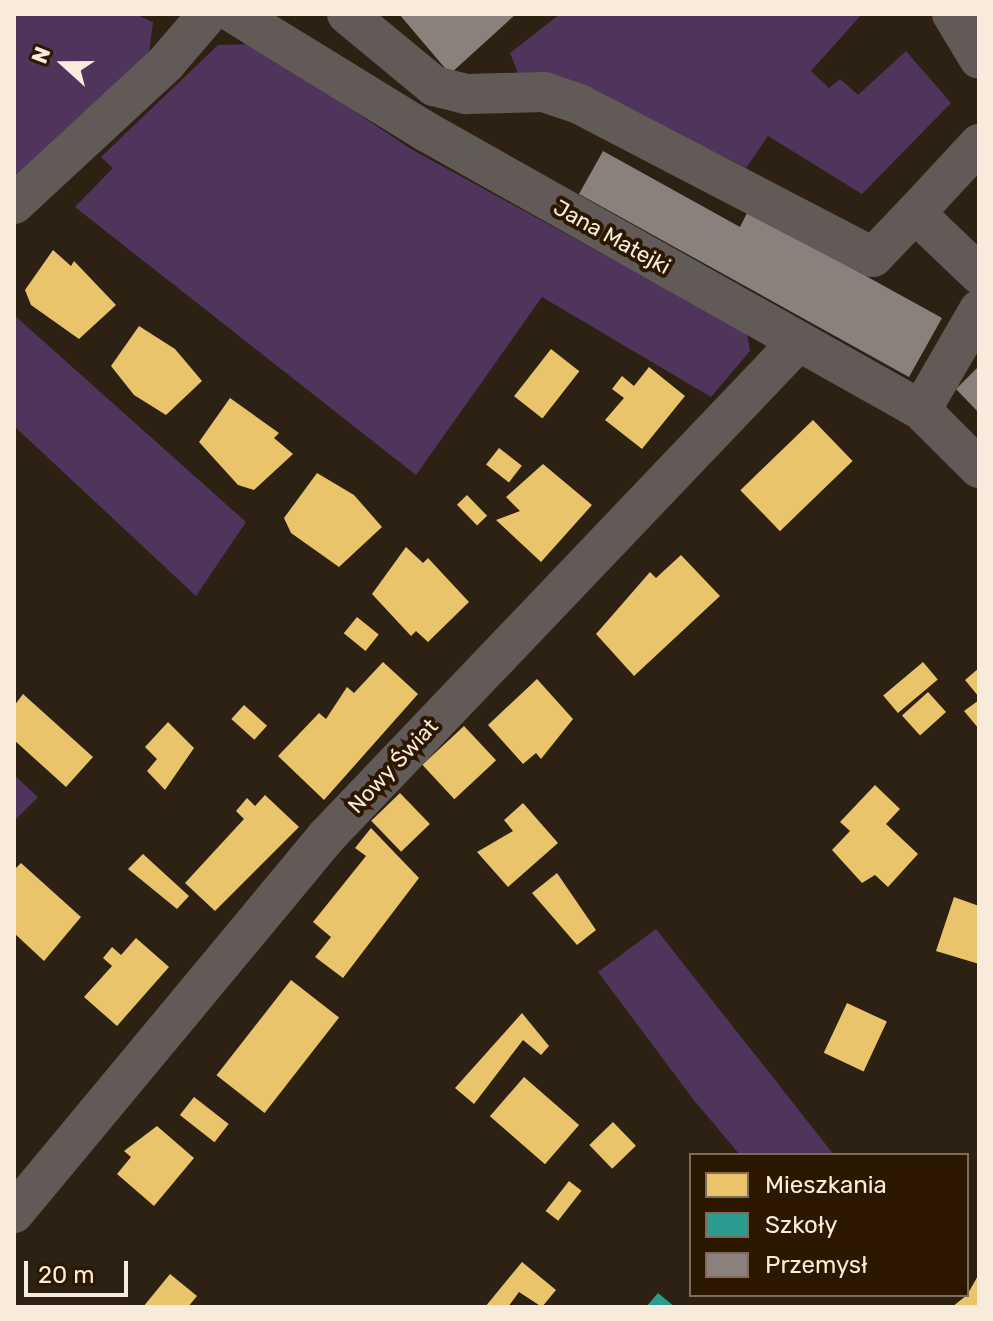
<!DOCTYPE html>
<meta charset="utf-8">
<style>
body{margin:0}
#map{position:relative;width:993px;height:1321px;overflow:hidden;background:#2c2112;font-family:Rubik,sans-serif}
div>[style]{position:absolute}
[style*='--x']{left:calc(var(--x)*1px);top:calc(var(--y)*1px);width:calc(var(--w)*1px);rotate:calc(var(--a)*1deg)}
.green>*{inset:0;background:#4f355c}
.homes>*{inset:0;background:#e9c46a;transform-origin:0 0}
.schools>*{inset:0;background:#2a9d8f}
.industry>*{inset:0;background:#8a817c}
.minor>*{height:40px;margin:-20px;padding:0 20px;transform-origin:20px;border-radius:20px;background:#625a57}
span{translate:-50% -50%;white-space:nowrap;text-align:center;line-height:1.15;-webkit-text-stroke:8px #2c1800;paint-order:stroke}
.street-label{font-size:22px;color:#f9ebdc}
.frame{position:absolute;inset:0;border:16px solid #f9ebdc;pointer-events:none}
.legend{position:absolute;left:689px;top:1153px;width:280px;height:144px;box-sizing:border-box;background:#2c1800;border:2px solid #7e6c58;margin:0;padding:10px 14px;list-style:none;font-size:24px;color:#f9ebdc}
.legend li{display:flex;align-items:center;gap:16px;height:40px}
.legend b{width:40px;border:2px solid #7e6c58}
.north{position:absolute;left:24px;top:24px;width:80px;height:80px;-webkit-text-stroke:6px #2c1800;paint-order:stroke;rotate:291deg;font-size:22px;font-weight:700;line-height:32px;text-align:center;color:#f9ebdc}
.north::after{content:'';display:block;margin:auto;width:28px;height:36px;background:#f9ebdc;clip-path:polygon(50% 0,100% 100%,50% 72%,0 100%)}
.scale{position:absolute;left:24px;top:1261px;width:104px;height:36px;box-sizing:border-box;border:4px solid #f9ebdc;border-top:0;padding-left:10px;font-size:24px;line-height:28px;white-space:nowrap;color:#f9ebdc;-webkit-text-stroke:6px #2c1800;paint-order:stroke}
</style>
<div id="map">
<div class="green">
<div style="clip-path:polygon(14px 14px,135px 14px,153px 22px,149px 55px,14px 181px)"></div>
<div style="clip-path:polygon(560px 14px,862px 14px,811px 71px,829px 88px,840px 79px,858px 95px,906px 51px,951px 103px,862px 194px,768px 136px,746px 168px,591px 90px,521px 81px,510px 53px)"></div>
<div style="clip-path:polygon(254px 44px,411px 149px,747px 333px,750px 351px,711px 397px,542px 297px,416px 475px,75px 207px,113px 168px,101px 157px,218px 45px)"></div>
<div style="clip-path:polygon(14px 315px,246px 522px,196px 596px,14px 426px)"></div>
<div style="clip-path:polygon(14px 775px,38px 797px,14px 821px)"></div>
<div style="clip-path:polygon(656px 929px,834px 1155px,740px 1155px,693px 1099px,598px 972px)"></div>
</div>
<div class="homes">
<div style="clip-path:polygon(53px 250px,71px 266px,74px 261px,116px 305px,79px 339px,31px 305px,25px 290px)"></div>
<div style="clip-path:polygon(139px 326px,175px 349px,202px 381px,166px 415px,134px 395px,111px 366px)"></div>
<div style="left:551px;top:349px;width:36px;height:60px;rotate:38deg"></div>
<div style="clip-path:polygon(649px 367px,685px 396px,642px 449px,605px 420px,624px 398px,612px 389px,622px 376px,634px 386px)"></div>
<div style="clip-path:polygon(230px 398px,279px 433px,274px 438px,293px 454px,254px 490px,238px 485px,199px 442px)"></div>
<div style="left:813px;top:420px;width:57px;height:101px;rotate:46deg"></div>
<div style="left:499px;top:448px;width:29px;height:21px;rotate:38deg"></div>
<div style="clip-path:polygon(543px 464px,592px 505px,541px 562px,496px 520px,520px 511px,506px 497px)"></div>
<div style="clip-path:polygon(317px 473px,354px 495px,382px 527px,339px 567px,291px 533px,284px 518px)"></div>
<div style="left:467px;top:495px;width:29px;height:14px;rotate:46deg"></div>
<div style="clip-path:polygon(406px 547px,423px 563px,428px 558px,469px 602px,428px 642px,416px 631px,411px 636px,372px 594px)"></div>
<div style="clip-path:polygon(681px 555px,720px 596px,634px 676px,596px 634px,650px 572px,656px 578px)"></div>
<div style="left:357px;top:617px;width:28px;height:21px;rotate:39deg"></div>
<div style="clip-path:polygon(383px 662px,418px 694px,324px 800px,278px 756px,319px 713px,326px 719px,347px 687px,354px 693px)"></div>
<div style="left:923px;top:662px;width:23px;height:52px;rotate:50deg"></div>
<div style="clip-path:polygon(979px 668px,979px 697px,965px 680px)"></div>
<div style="clip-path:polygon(537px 679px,573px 719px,541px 759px,536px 753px,523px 764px,488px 725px)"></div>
<div style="left:928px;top:692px;width:27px;height:35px;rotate:48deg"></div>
<div style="clip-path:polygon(23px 694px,93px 757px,66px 787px,14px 740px,14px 706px)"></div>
<div style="clip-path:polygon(979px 700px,979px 729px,964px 711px)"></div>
<div style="left:244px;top:705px;width:31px;height:19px;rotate:42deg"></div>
<div style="clip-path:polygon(168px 722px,194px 748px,165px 790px,147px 771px,157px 759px,145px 747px)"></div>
<div style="left:464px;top:726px;width:47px;height:57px;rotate:47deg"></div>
<div style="clip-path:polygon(875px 785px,900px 809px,886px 824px,918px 854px,888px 887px,875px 875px,862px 883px,832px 850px,850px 831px,840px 822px)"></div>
<div style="left:400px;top:793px;width:43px;height:40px;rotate:46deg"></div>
<div style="clip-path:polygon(265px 795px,299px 827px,215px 911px,185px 883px,244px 819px,236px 811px,247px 798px,255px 806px)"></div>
<div style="clip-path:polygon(523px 803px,558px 843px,508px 887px,477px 852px,513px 831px,504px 820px)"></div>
<div style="clip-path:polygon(371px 828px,419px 878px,343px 978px,315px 957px,331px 937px,313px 922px,366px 856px,355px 848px)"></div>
<div style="clip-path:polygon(143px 854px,189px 896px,177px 909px,128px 869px)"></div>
<div style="clip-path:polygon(21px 863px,81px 917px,44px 961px,14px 933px,14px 870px)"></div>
<div style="clip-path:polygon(557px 873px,596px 930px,577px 945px,532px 893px)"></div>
<div style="clip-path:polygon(954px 897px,979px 906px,979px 964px,936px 951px)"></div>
<div style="clip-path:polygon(136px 938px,169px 967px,117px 1026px,84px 997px,112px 966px,103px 958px,112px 947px,121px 955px)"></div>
<div style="left:291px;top:980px;width:61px;height:121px;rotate:38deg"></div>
<div style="left:847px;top:1003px;width:44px;height:55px;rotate:25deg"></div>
<div style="clip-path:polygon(522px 1013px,549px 1046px,541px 1055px,523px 1040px,474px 1104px,455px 1088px)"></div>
<div style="left:524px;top:1077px;width:73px;height:52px;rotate:41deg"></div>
<div style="left:194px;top:1097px;width:44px;height:23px;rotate:38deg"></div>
<div style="left:613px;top:1122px;width:33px;height:33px;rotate:46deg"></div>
<div style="clip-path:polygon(157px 1126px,194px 1158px,154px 1206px,117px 1174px,131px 1157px,124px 1151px)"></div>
<div style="left:569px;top:1181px;width:16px;height:38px;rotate:38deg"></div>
<div style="clip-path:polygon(522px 1262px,556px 1290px,542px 1307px,519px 1292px,508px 1307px,485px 1307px)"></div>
<div style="clip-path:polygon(170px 1274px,197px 1296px,188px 1307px,143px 1307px)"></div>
<div style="clip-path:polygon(979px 1274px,979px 1307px,952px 1307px,967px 1295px)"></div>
</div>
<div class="schools">
<div style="clip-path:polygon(658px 1293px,675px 1307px,646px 1307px)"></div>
</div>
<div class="industry">
<div style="clip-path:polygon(399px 14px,516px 14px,450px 74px)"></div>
<div style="clip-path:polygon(603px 151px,740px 227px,748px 211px,942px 318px,909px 377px,579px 194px)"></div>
<div style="clip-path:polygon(979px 366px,979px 413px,956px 389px)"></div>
</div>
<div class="minor">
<div style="--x:235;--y:14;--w:225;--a:31.6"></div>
<div style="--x:427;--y:132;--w:567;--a:29.37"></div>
<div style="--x:921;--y:410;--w:82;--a:45"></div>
<div style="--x:347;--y:14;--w:113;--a:39.6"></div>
<div style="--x:434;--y:86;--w:34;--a:14"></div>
<div style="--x:467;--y:94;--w:77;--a:-1.5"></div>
<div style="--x:544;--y:92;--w:39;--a:19"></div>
<div style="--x:581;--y:105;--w:329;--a:27.5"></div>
<div style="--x:873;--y:257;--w:61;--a:-46.3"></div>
<div style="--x:952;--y:14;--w:52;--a:59"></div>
<div style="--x:979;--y:144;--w:94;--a:132.8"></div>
<div style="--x:915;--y:213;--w:88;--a:43.6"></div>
<div style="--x:14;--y:204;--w:207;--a:-42.8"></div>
<div style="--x:166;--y:63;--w:65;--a:-49.4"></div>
<div style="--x:921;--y:410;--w:116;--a:-59.9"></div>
<div style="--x:14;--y:1213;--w:489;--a:-50.3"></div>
<div style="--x:326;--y:837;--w:684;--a:-46.36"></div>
</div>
<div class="street-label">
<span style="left:612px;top:237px;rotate:29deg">Jana Matejki</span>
<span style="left:393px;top:766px;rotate:-47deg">Nowy Świat</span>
</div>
<div class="frame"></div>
<ul class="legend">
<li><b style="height:22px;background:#e9c46a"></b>Mieszkania</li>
<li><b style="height:22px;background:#2a9d8f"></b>Szkoły</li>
<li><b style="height:22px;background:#8a817c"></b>Przemysł</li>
</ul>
<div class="north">N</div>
<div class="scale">20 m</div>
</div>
